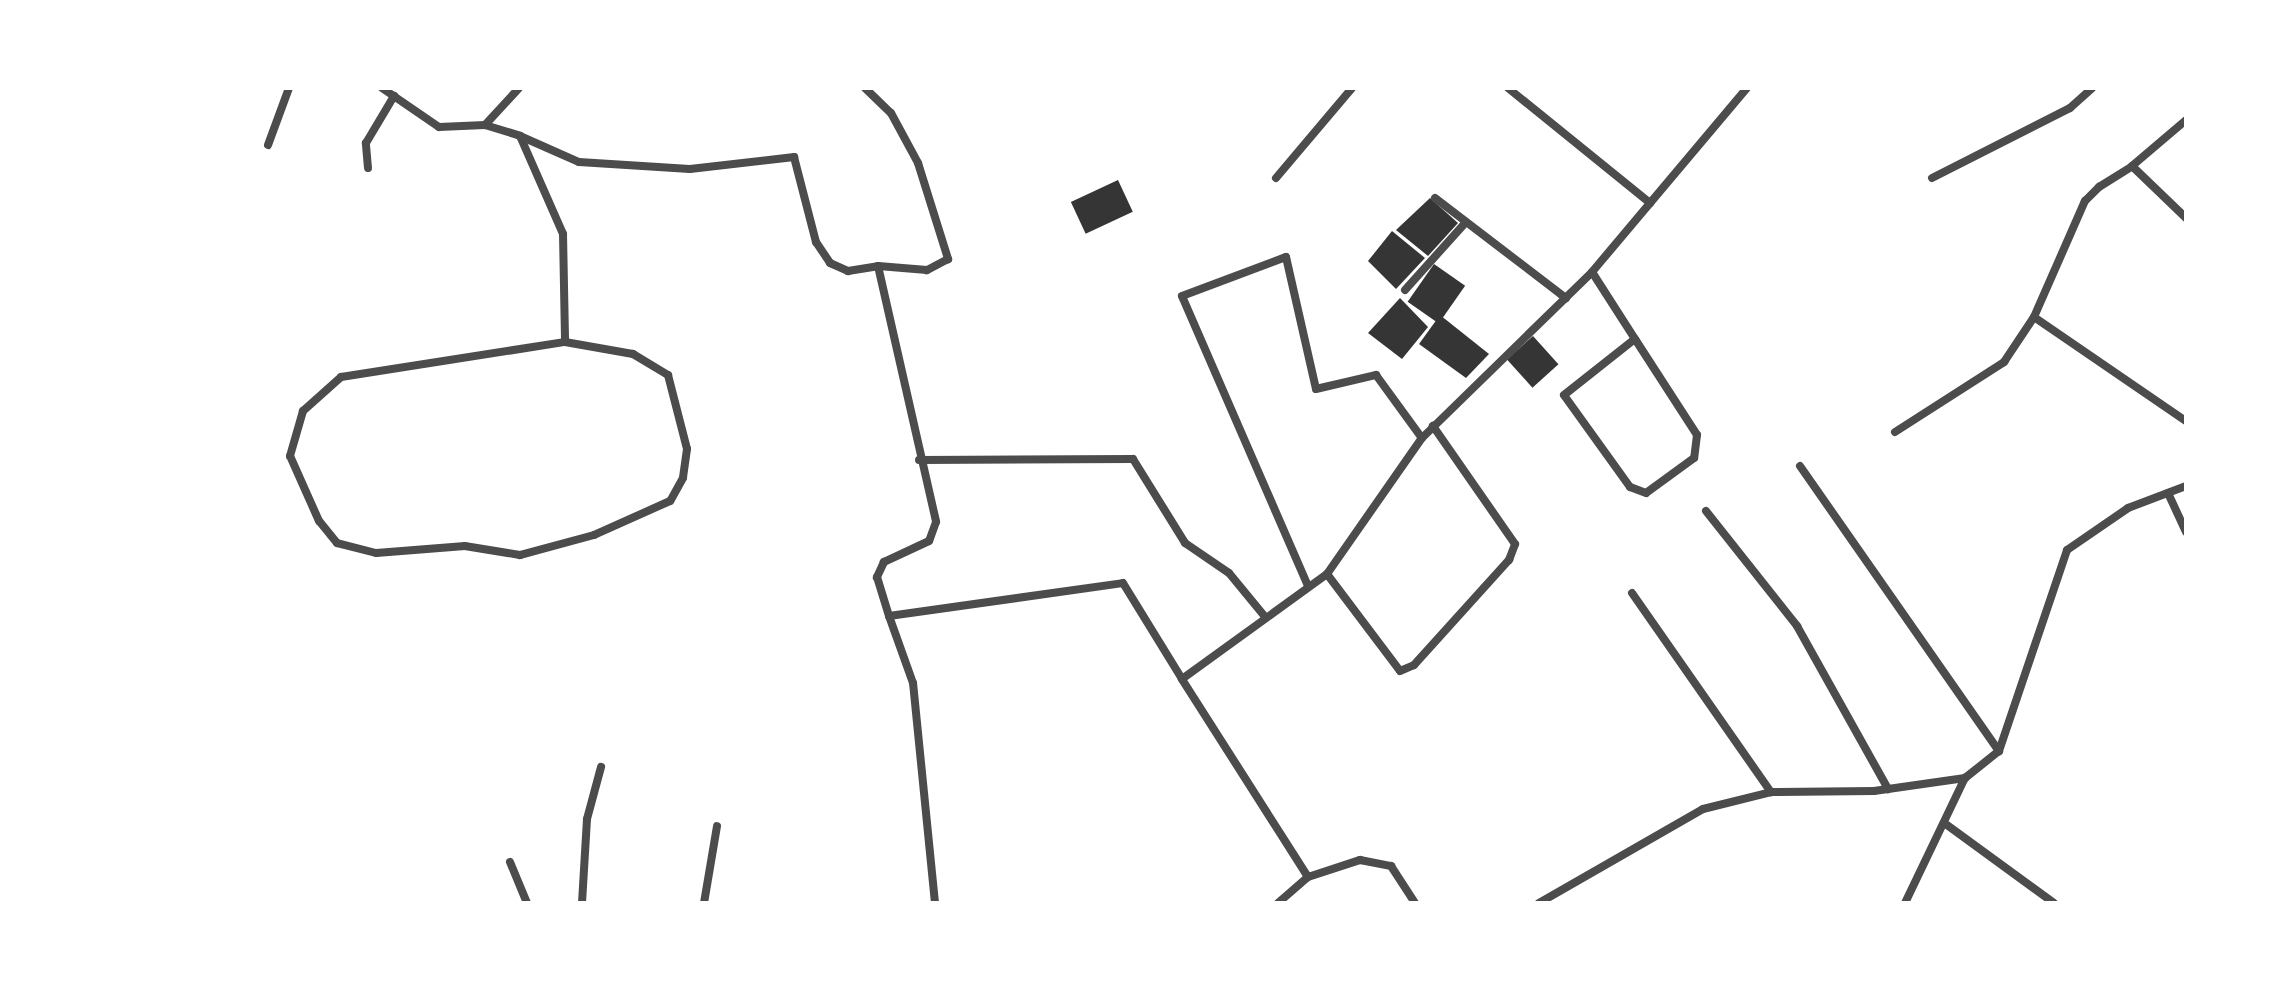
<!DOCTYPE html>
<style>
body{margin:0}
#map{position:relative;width:2274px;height:991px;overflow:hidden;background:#fff;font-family:Raleway,sans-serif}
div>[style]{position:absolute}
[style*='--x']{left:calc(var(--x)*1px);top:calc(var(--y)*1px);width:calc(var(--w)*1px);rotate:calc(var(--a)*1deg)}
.building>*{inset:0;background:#353535;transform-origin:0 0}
.minor>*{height:8px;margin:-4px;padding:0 4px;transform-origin:4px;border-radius:4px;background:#4c4c4c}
span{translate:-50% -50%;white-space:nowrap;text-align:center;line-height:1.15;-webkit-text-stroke:8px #fff;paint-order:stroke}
.frame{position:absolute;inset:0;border:90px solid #fff;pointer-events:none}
</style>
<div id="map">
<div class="building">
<div style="left:1118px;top:180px;width:35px;height:52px;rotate:65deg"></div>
<div style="clip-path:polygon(1430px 198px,1458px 223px,1428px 256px,1396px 230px)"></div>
<div style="clip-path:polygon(1392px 231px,1425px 258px,1396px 289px,1368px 261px)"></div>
<div style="left:1434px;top:264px;width:38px;height:46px;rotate:35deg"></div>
<div style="clip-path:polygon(1400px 298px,1428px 327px,1402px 359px,1368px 333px)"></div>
<div style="clip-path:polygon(1440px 315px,1489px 354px,1466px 378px,1419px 344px)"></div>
<div style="left:1533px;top:336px;width:38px;height:35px;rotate:48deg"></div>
</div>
<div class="minor">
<div style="--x:382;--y:88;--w:69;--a:34.4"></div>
<div style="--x:439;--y:127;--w:46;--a:-2.5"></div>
<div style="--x:485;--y:125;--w:37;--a:17"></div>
<div style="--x:520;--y:136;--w:107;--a:66.3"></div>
<div style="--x:563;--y:234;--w:108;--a:88.9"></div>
<div style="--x:865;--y:88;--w:36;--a:44"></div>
<div style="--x:891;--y:113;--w:57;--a:61.6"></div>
<div style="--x:918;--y:163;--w:101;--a:72.6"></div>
<div style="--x:948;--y:259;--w:24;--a:152"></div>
<div style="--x:927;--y:270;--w:49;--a:-175.3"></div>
<div style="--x:878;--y:266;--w:262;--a:77.2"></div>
<div style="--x:936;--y:522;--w:20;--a:110"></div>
<div style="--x:929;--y:541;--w:50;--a:155"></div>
<div style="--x:884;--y:562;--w:17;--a:115"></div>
<div style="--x:877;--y:577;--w:41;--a:72.9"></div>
<div style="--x:1508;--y:88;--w:183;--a:39"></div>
<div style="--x:485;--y:125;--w:50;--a:-47.4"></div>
<div style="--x:520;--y:136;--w:64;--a:23.8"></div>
<div style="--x:579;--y:162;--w:111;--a:3.6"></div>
<div style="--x:690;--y:169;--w:105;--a:-6.6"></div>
<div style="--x:794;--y:157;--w:88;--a:75.5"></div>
<div style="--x:816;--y:242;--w:25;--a:56"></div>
<div style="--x:830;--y:263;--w:20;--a:24"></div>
<div style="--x:848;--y:271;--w:30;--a:-9"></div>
<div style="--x:268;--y:145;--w:61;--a:-69.8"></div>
<div style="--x:2132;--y:166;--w:71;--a:-40.4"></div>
<div style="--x:368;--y:168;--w:25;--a:-95"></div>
<div style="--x:366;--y:143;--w:55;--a:-59.2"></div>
<div style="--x:1276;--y:178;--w:118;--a:-49.8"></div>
<div style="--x:1932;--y:178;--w:155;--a:-26.9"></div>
<div style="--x:2070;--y:108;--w:30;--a:-42"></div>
<div style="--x:1435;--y:198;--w:165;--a:37.4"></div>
<div style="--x:1592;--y:272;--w:80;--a:57.3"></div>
<div style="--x:1635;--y:339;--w:114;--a:57.1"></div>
<div style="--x:1697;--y:435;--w:23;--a:97"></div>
<div style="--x:1694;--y:458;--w:59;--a:143.9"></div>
<div style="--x:1646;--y:493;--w:17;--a:-159"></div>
<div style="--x:1630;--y:487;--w:113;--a:-125.7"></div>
<div style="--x:1564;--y:395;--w:90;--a:-38.3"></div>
<div style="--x:1405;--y:290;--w:91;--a:-48.1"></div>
<div style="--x:2034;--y:317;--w:184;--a:34.4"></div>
<div style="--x:565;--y:342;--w:69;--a:10"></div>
<div style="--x:633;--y:354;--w:41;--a:31"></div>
<div style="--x:668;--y:375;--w:76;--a:75.6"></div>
<div style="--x:687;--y:449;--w:29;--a:98"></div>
<div style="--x:683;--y:478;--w:26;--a:119"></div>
<div style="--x:670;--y:501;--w:83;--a:155.9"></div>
<div style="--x:594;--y:535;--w:77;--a:164.9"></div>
<div style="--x:520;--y:555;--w:56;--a:-170.7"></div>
<div style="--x:465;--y:546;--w:89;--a:175.5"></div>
<div style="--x:376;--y:553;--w:40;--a:-165.6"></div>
<div style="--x:337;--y:543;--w:28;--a:-129"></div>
<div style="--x:319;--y:521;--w:71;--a:-114"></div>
<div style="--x:290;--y:456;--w:47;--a:-73.9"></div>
<div style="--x:303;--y:411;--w:51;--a:-41.8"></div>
<div style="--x:341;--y:377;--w:227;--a:-8.9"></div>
<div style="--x:1895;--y:432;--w:130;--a:-32.7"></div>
<div style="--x:2004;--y:362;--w:54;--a:-56.3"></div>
<div style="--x:2034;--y:317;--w:127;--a:-66.3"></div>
<div style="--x:2085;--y:201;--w:20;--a:-45"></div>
<div style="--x:2099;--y:187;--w:39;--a:-32"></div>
<div style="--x:2132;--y:166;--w:75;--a:43.9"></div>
<div style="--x:919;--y:460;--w:214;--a:-0.3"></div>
<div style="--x:1133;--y:459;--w:99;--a:58.2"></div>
<div style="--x:1185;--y:543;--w:53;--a:34.3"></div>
<div style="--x:1229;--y:573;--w:58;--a:50.6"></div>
<div style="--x:1800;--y:466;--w:348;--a:55.1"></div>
<div style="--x:2168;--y:493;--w:43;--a:65.2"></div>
<div style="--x:1706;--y:511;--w:147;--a:51.6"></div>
<div style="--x:1797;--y:626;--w:187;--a:60.8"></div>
<div style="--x:1327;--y:574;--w:121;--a:53"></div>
<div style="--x:1400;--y:671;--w:15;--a:-23"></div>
<div style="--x:1414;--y:665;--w:142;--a:-47.9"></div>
<div style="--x:1509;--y:560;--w:17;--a:-69"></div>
<div style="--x:1515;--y:544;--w:144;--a:-124.8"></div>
<div style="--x:1308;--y:586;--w:316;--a:-113.5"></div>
<div style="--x:1182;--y:296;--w:111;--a:-20.6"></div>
<div style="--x:1286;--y:257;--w:135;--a:77.2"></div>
<div style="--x:1316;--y:389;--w:62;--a:-13.1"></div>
<div style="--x:1376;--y:375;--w:78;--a:53.9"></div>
<div style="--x:1632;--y:593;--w:243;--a:55.1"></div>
<div style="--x:1947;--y:825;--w:132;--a:36.1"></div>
<div style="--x:510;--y:862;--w:44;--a:67.5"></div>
<div style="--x:1308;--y:877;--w:55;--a:-18.1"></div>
<div style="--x:1360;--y:860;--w:32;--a:11"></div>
<div style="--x:1391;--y:866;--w:44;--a:57"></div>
<div style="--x:582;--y:903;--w:84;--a:-86.6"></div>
<div style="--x:587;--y:819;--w:54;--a:-74.9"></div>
<div style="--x:704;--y:903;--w:78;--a:-80.4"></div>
<div style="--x:935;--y:903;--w:221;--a:-95.7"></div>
<div style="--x:913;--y:683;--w:71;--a:-109.7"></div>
<div style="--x:889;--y:616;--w:236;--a:-8"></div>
<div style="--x:1123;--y:583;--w:113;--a:58.4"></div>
<div style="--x:1278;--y:903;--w:40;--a:-41"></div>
<div style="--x:1308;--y:877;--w:235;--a:-122.5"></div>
<div style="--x:1182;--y:679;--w:179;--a:-35.9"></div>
<div style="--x:1327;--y:574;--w:166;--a:-55.1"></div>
<div style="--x:1422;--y:438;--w:238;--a:-44.3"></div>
<div style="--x:1592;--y:272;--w:241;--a:-49.9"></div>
<div style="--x:1539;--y:903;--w:189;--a:-29.8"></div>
<div style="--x:1703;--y:809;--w:70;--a:-14"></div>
<div style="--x:1771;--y:792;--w:103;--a:-0.6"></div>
<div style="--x:1874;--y:791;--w:92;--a:-8.1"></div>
<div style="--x:1965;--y:778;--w:43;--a:-38.5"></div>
<div style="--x:1999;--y:751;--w:212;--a:-71.3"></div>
<div style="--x:2067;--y:550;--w:74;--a:-34.5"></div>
<div style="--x:2128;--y:508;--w:62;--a:-20.8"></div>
<div style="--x:1905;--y:903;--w:139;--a:-64.4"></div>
</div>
<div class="frame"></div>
</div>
